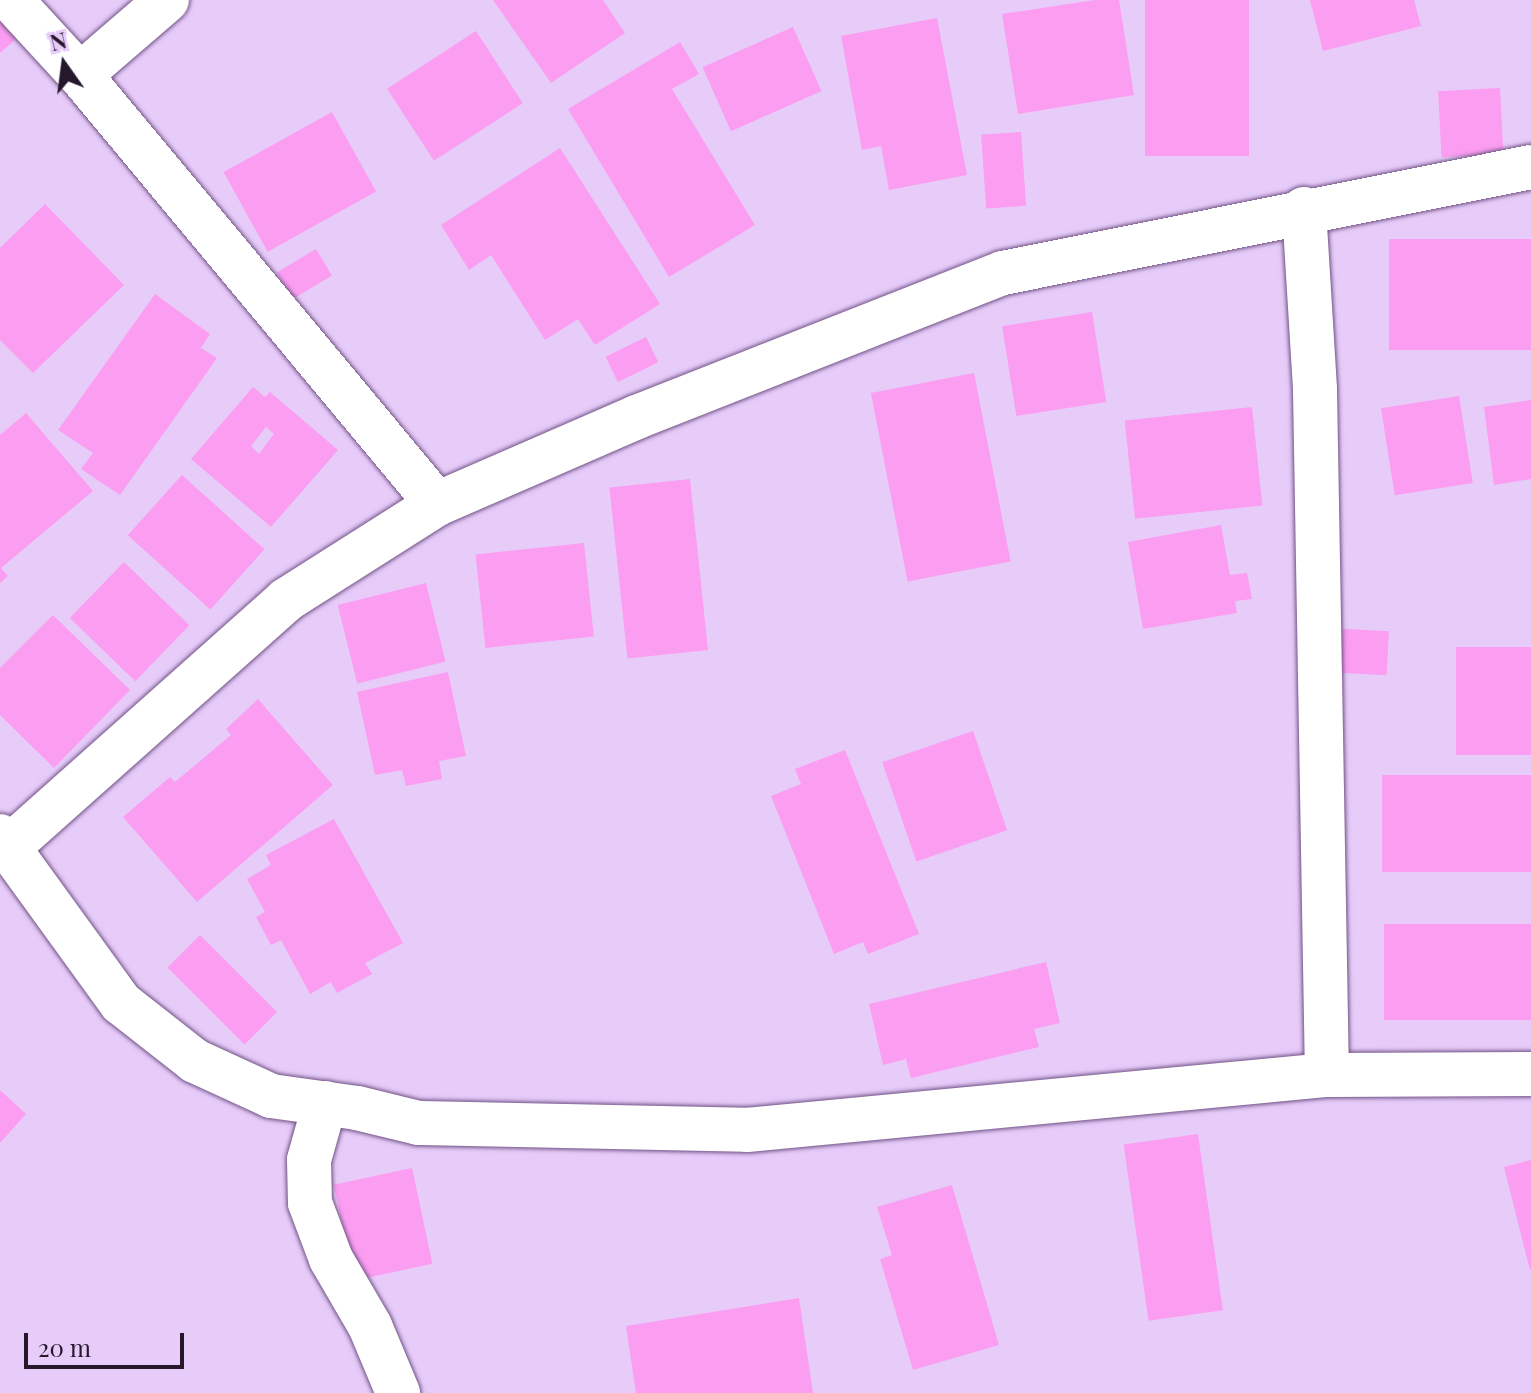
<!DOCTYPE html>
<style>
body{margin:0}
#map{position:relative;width:1531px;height:1393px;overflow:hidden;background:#e7ccfa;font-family:"Playfair Display",serif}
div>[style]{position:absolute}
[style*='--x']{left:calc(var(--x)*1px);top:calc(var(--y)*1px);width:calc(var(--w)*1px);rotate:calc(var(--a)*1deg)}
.building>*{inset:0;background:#fb9df0;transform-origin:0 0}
.roads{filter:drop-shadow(0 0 2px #715385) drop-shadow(0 0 2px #715385)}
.minor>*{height:44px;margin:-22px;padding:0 22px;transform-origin:22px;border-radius:22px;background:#fff}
span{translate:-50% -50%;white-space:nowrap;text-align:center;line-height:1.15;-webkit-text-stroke:6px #e7ccfa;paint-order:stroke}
.north{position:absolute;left:24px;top:24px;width:80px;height:80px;-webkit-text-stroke:6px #e7ccfa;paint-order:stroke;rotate:346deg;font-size:22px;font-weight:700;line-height:32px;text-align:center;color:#25182d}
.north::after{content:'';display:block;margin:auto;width:28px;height:36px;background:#25182d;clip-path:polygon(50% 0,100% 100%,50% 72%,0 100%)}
.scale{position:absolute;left:24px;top:1333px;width:160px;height:36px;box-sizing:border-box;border:4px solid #25182d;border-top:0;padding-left:10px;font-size:24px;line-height:28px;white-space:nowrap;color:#25182d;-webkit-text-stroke:6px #e7ccfa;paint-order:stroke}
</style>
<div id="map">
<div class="building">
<div style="clip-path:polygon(493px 0,603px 0,625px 33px,551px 83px)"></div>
<div style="clip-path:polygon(1095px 0,1119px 0,1134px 95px,1018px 114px,1002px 14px)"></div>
<div style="left:1145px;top:0;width:104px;height:156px"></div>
<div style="clip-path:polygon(1310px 0,1414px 0,1421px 26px,1323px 51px)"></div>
<div style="clip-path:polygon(937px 18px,967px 175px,889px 190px,881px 146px,862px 150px,841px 36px)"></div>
<div style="clip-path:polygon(0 19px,17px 38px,0 53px)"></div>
<div style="left:793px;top:27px;width:70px;height:99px;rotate:66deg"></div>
<div style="left:476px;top:31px;width:86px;height:106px;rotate:57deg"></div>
<div style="clip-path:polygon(680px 42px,699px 74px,672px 89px,755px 225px,669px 277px,568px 109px)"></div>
<div style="left:1500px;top:88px;width:66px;height:62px;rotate:87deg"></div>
<div style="left:332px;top:112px;width:91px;height:124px;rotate:61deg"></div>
<div style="left:1021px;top:132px;width:74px;height:40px;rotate:86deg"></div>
<div style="clip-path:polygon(560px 148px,660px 304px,595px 345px,578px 319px,545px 340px,491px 255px,469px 270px,441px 225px)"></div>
<div style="clip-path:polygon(45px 204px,124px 285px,33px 373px,0 340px,0 248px)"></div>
<div style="left:1531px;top:239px;width:111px;height:142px;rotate:90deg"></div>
<div style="left:316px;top:249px;width:31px;height:46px;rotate:59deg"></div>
<div style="clip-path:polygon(155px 294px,210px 334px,201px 348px,217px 358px,120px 495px,81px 469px,93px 453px,58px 430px)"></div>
<div style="left:1092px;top:312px;width:91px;height:91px;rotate:81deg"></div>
<div style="left:646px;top:337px;width:28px;height:45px;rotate:64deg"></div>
<div style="left:974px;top:373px;width:192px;height:105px;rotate:79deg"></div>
<div style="clip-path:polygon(evenodd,253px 387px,265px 397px,270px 392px,338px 450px,271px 527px,191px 459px,253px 387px,266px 427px,274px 434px,259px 454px,251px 446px,266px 427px)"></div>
<div style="left:1459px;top:396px;width:88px;height:79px;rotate:81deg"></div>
<div style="clip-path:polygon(1531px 400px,1531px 479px,1494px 485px,1484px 407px)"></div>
<div style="left:1252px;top:407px;width:99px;height:128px;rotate:84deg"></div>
<div style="clip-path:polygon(26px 413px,93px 491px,1px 568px,8px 576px,0 583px,0 435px)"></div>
<div style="left:182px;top:475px;width:111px;height:81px;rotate:42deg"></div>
<div style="left:690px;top:479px;width:172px;height:81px;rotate:84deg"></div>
<div style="clip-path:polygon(1221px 525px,1230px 575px,1247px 573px,1252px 599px,1235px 601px,1237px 613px,1143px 629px,1128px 542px)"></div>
<div style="left:584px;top:543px;width:94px;height:109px;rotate:84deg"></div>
<div style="left:124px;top:562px;width:91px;height:78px;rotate:44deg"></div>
<div style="left:426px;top:583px;width:81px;height:91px;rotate:76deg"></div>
<div style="clip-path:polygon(53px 615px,130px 690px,54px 768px,0 715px,0 668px)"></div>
<div style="left:1327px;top:628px;width:62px;height:44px;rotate:3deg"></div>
<div style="left:1531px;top:647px;width:108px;height:75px;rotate:90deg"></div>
<div style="clip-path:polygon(448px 672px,466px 756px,439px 761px,442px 779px,406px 786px,402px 770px,375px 775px,357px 692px)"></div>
<div style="clip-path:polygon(258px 699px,333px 785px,197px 902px,123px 817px,170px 777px,175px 782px,231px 735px,226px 729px)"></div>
<div style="left:973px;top:731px;width:105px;height:96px;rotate:71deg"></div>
<div style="clip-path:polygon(845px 750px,919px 934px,868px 954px,863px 942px,834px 954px,771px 796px,801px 784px,795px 769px)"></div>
<div style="left:1531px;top:775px;width:97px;height:149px;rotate:90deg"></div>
<div style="clip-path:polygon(334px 819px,403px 943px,365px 963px,372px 974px,337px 993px,331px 982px,310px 994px,281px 940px,271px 945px,256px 917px,265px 912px,247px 879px,271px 865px,266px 855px)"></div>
<div style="left:1531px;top:924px;width:96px;height:147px;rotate:90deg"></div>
<div style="left:200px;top:935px;width:109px;height:46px;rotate:45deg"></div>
<div style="clip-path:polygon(1046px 962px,1060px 1023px,1034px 1029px,1039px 1047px,911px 1078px,906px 1059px,883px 1065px,869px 1004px)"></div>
<div style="clip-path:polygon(0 1090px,26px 1114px,0 1143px)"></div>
<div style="left:1198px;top:1134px;width:178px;height:75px;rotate:82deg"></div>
<div style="clip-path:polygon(1531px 1160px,1531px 1270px,1530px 1270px,1504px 1167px)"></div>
<div style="left:412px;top:1168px;width:98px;height:80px;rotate:78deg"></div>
<div style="clip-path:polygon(952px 1185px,999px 1345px,913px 1370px,880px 1259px,892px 1255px,877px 1207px)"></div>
<div style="clip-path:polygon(799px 1298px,813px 1393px,636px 1393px,626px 1326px)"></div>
</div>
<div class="roads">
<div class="minor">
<div style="--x:11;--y:0;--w:102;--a:47.4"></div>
<div style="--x:80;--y:75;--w:558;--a:50.23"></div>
<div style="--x:80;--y:75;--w:115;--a:-40.8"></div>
<div style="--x:1304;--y:209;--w:181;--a:86.5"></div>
<div style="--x:1315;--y:390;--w:685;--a:89"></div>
<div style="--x:0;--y:836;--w:206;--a:54.1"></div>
<div style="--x:121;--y:1003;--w:94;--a:38.1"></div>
<div style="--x:195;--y:1061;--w:84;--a:24.7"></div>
<div style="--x:271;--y:1096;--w:87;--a:7.9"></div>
<div style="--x:357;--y:1108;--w:64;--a:13.6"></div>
<div style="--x:419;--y:1123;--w:328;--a:1.2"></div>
<div style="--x:747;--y:1130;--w:583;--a:-5.42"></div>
<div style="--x:1327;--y:1075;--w:204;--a:-0.3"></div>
<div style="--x:9;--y:847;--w:371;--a:-41.7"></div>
<div style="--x:286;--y:600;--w:179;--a:-32.4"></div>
<div style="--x:437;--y:504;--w:218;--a:-23.5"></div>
<div style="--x:637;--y:417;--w:393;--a:-21.5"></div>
<div style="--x:1003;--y:273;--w:539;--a:-11.35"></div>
<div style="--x:325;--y:1103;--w:59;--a:105.7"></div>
<div style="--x:309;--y:1160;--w:43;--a:88.7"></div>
<div style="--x:310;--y:1203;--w:60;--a:69.4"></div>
<div style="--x:331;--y:1259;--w:78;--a:59.8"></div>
<div style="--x:370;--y:1326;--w:73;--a:67.3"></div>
</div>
</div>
<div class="north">N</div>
<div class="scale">20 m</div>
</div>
